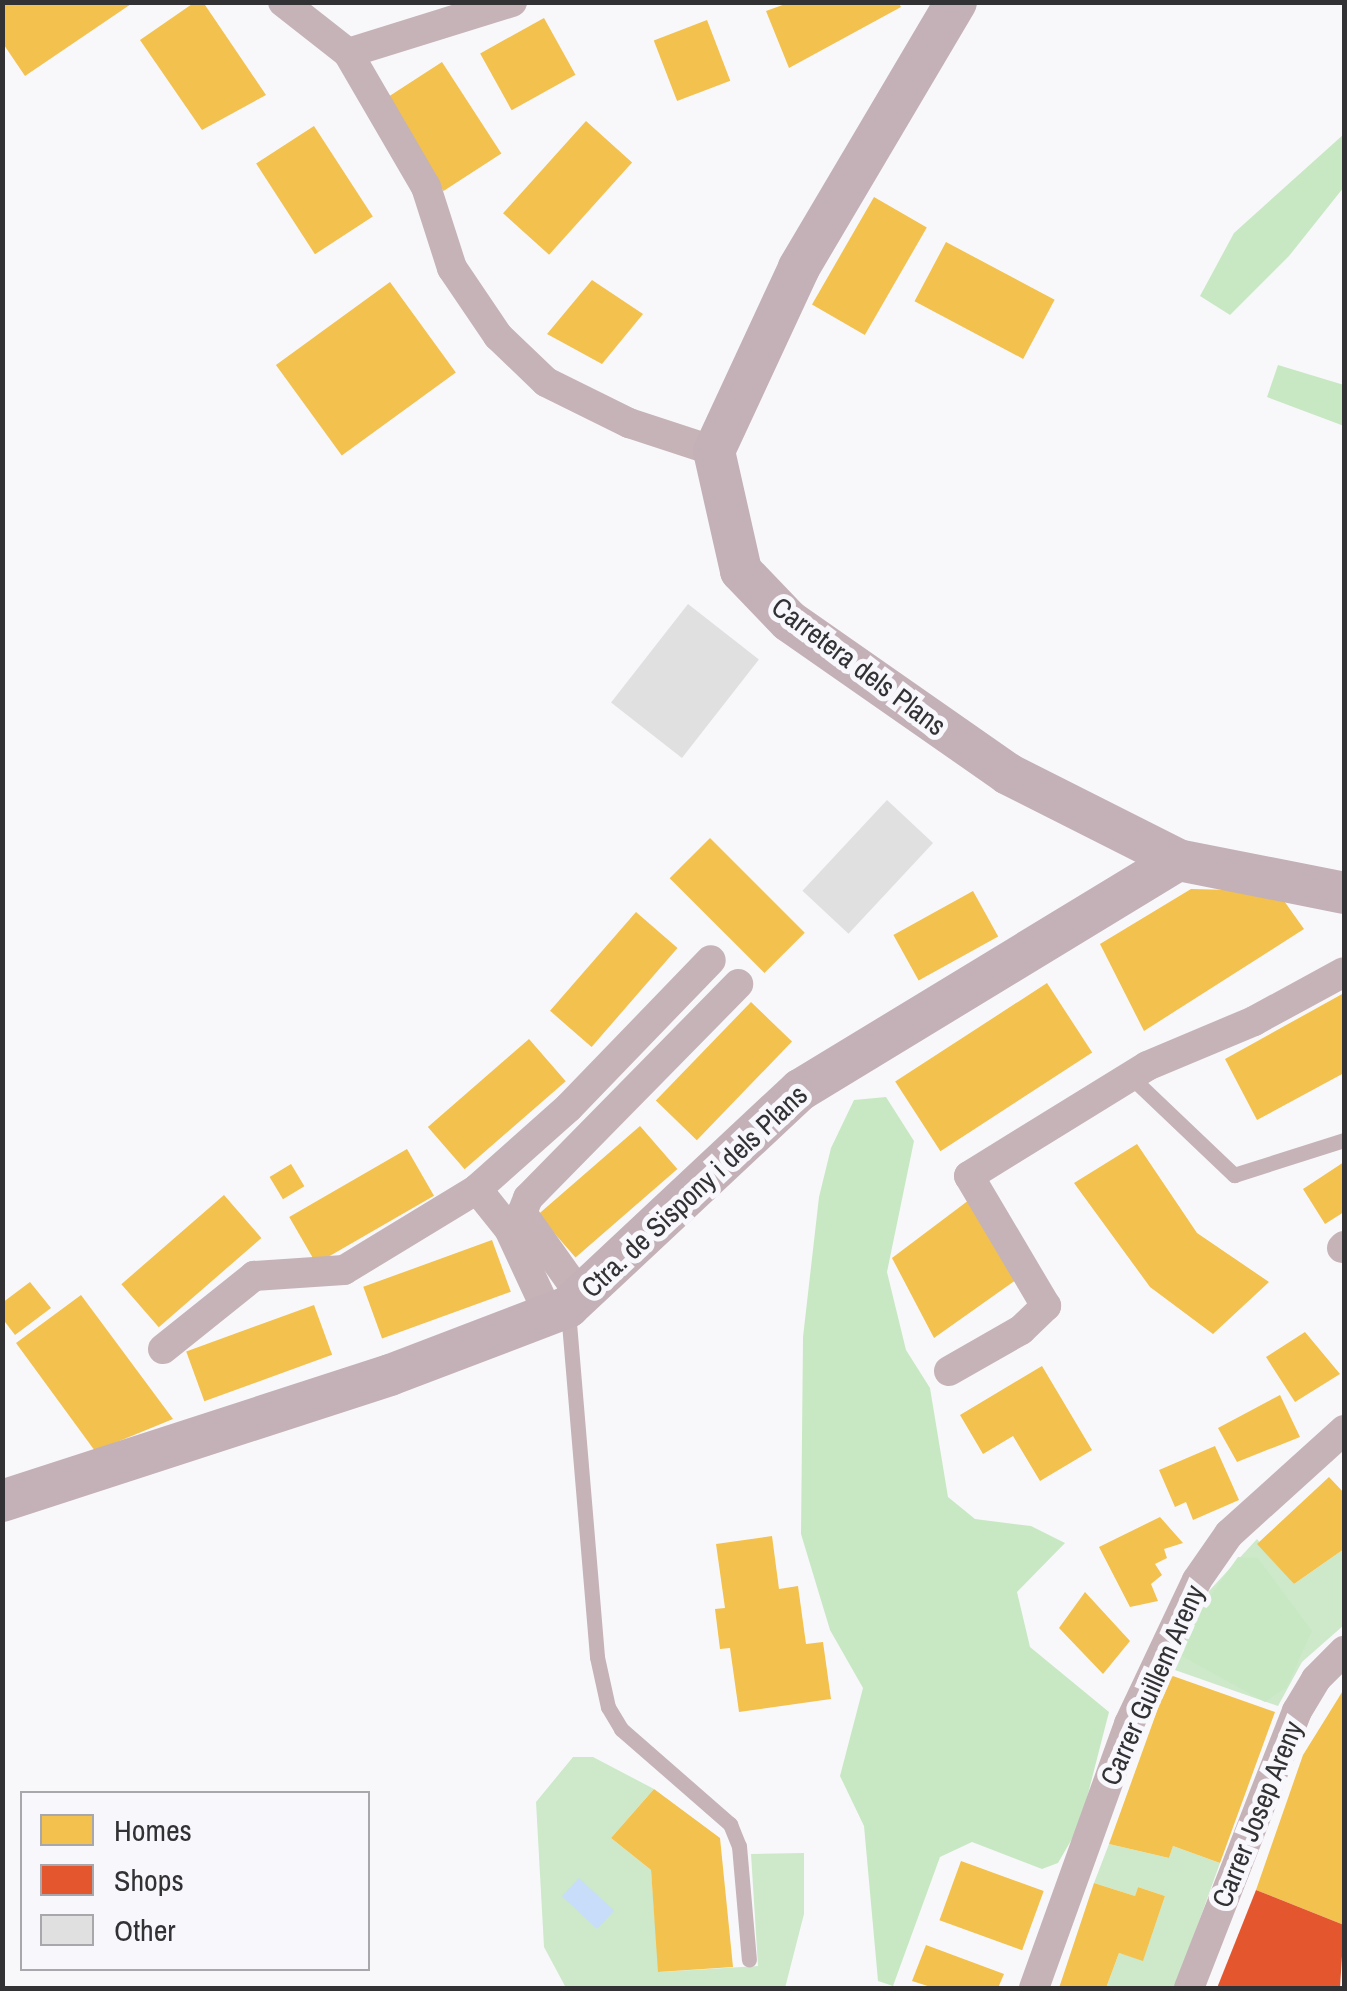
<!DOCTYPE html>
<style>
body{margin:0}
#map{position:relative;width:1347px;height:1991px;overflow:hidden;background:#f8f8fb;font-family:"Archivo Narrow",sans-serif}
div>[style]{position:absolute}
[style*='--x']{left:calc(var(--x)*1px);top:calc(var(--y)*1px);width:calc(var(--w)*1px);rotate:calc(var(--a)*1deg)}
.green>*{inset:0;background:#cde9ca}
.forest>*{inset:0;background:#c8e8c3}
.water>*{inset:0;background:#c7ddfa;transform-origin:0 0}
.homes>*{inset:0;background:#f2c14e;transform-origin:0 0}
.shops>*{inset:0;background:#e4572e}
.building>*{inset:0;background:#e1e0e1;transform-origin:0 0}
.service>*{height:15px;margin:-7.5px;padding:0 7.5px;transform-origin:7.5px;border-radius:7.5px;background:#c6b3b8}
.minor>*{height:30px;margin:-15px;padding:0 15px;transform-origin:15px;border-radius:15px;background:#c6b3b8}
.secondary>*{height:42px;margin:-21px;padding:0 21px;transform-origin:21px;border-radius:21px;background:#c4b1b7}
span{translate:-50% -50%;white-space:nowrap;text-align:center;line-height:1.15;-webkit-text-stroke:10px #f7f7fc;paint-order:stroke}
.street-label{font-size:28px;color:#323234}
.frame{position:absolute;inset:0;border:5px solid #323234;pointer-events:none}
.legend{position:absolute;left:20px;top:1791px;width:350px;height:180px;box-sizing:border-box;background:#f7f7fc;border:2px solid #a8a8ac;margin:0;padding:12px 18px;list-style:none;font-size:30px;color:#323234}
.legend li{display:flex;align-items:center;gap:20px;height:50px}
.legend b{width:50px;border:2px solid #a8a8ac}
</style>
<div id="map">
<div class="green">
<div style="clip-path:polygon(1257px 1539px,1294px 1584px,1344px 1549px,1344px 1625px,1302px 1662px,1278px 1706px,1172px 1669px,1209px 1591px)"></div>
<div style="clip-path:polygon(573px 1757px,593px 1757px,654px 1789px,611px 1838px,651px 1870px,659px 1972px,758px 1966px,751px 1854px,804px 1853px,804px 1914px,785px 1988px,566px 1988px,544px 1947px,536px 1802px)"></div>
<div style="clip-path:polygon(1109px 1844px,1169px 1858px,1173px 1846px,1220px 1863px,1175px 1988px,1106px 1988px,1119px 1953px,1143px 1960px,1165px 1896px,1138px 1887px,1135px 1896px,1094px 1883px)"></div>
</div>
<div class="forest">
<div style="clip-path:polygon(1344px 134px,1344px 187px,1289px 256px,1230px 315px,1200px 296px,1234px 233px)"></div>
<div style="clip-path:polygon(1278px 365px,1344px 385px,1344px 426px,1267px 397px)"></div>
<div style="clip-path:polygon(886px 1097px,914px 1141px,887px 1272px,906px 1350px,930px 1388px,948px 1497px,975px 1519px,1031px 1526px,1065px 1543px,1017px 1592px,1030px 1647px,1109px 1712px,1080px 1825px,1058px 1863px,1042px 1869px,972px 1842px,940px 1857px,893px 1986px,878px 1981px,864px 1826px,840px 1776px,863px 1688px,830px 1630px,801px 1534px,803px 1337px,819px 1197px,831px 1148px,854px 1100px)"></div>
<div style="clip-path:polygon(1238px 1557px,1258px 1558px,1312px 1631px,1287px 1687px,1265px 1702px,1178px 1654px,1197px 1614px)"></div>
</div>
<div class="water">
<div style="left:579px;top:1878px;width:48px;height:25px;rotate:43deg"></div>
</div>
<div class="homes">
<div style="clip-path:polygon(2px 2px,134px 2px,25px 76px,2px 42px)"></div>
<div style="clip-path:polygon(195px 2px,203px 2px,266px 95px,202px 130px,140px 40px)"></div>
<div style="clip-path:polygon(791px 2px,898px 2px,901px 7px,789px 68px,766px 11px)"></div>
<div style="left:544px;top:18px;width:65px;height:73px;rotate:61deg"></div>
<div style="left:707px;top:20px;width:65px;height:57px;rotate:69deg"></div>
<div style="left:442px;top:62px;width:109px;height:69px;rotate:57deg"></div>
<div style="left:586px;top:121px;width:62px;height:124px;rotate:42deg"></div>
<div style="left:314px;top:126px;width:108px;height:69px;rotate:57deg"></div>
<div style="left:874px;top:197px;width:61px;height:124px;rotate:30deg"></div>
<div style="left:946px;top:242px;width:123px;height:67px;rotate:28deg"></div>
<div style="clip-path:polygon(592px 280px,643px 314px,602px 364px,547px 334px)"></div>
<div style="left:390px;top:282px;width:112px;height:141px;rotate:54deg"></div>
<div style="left:710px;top:838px;width:134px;height:57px;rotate:45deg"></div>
<div style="clip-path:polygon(1191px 889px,1277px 891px,1304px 929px,1144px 1031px,1100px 944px)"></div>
<div style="left:973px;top:891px;width:52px;height:91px;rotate:61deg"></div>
<div style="left:636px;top:912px;width:55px;height:131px;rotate:41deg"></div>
<div style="left:1047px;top:983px;width:83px;height:181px;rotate:57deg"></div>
<div style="clip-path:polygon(1344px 993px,1344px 1073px,1257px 1120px,1225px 1059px)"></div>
<div style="left:751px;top:1002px;width:57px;height:137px;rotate:44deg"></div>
<div style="left:529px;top:1039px;width:56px;height:134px;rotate:49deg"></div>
<div style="left:640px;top:1126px;width:57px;height:135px;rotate:49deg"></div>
<div style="clip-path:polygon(1137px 1144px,1197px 1233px,1269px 1282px,1213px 1334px,1150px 1287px,1074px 1183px)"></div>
<div style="left:407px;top:1149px;width:54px;height:136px;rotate:60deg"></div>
<div style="clip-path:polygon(1344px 1162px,1344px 1212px,1325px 1224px,1303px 1189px)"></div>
<div style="left:291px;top:1164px;width:26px;height:25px;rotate:59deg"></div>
<div style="left:224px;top:1195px;width:57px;height:136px;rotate:49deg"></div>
<div style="clip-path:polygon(969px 1200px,1020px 1277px,934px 1338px,892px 1258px)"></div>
<div style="left:492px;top:1240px;width:55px;height:137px;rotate:70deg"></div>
<div style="clip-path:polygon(30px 1282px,51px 1308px,15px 1335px,2px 1318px,2px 1303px)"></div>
<div style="clip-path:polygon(81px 1295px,173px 1419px,95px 1451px,16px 1343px)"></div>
<div style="left:314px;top:1305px;width:53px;height:136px;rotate:70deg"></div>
<div style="clip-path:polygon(1305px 1332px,1340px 1374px,1295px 1402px,1266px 1357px)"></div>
<div style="clip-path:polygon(1042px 1366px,1092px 1450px,1040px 1481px,1013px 1436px,983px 1454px,960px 1415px)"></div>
<div style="clip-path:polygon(1280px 1395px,1300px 1437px,1237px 1462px,1218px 1428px)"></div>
<div style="clip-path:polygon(1215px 1446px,1239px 1500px,1193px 1520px,1186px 1502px,1175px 1507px,1159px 1470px)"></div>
<div style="clip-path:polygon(1329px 1477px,1344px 1493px,1344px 1549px,1294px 1584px,1257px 1544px)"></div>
<div style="clip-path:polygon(1160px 1517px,1183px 1543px,1164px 1549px,1167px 1558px,1155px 1564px,1162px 1575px,1151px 1584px,1158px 1601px,1130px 1607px,1099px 1547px)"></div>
<div style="clip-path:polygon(772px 1536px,779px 1589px,798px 1586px,806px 1644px,823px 1642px,831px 1699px,739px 1712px,730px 1648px,720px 1649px,715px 1609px,725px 1608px,716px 1544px)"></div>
<div style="clip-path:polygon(1085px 1592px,1130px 1641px,1103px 1674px,1059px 1628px)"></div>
<div style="clip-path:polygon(1170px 1675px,1275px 1712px,1220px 1863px,1173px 1846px,1169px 1858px,1109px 1844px)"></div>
<div style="clip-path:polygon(1344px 1689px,1344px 1925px,1256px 1890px,1303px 1755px)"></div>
<div style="clip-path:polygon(654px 1789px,720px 1838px,733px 1967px,658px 1972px,651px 1870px,611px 1838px)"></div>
<div style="left:961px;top:1861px;width:88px;height:63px;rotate:20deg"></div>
<div style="clip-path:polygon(1094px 1883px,1135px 1896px,1138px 1887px,1165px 1896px,1143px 1961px,1119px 1953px,1106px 1988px,1059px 1988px)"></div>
<div style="clip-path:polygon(926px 1945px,1004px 1974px,998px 1988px,934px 1988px,912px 1981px)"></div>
</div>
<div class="shops">
<div style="clip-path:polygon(1256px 1890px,1344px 1925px,1340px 1988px,1217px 1988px)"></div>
</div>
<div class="building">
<div style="left:688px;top:604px;width:90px;height:125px;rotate:38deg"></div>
<div style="left:887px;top:800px;width:63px;height:124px;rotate:43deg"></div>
</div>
<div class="service">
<div style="--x:1130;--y:1076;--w:144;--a:43.6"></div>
<div style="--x:1234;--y:1175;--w:115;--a:-17.7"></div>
<div style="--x:568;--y:1311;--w:347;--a:85.2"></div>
<div style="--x:597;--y:1657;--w:51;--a:77.6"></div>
<div style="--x:608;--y:1707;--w:26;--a:59"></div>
<div style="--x:621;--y:1729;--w:145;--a:41.1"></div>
<div style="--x:730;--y:1824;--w:24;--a:68"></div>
<div style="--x:739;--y:1846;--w:114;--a:85"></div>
</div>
<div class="minor">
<div style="--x:283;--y:2;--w:83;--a:38.1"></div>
<div style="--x:348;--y:53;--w:155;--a:59.8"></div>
<div style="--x:426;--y:187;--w:85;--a:72.2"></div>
<div style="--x:452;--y:268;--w:82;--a:55.9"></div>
<div style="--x:498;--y:336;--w:66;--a:43.8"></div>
<div style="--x:546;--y:382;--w:93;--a:26.3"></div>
<div style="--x:629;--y:423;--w:89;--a:18.2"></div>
<div style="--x:348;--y:53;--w:172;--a:-17.3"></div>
<div style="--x:477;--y:1189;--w:51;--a:51.3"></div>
<div style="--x:509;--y:1229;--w:95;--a:65.1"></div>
<div style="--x:1342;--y:1248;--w:3;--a:-45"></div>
<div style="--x:581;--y:1296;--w:102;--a:-125.4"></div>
<div style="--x:522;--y:1213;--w:16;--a:-68"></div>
<div style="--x:528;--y:1198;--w:300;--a:-45.5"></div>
<div style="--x:163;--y:1349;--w:117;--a:-38.7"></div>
<div style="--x:254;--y:1276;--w:90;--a:-3.8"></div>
<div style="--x:344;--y:1270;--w:156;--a:-31.3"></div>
<div style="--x:477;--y:1189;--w:123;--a:-41.7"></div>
<div style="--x:569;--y:1107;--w:204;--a:-46"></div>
<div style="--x:949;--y:1371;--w:83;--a:-29.7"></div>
<div style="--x:1021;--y:1330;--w:35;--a:-44"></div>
<div style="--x:1046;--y:1306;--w:151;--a:-120.6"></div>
<div style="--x:969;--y:1176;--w:209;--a:-31.7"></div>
<div style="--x:1147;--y:1066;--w:116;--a:-22.8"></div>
<div style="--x:1254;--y:1021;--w:102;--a:-28.6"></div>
<div style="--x:1034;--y:1988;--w:281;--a:-70.2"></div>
<div style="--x:1129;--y:1724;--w:159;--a:-64.7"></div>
<div style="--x:1197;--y:1580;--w:56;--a:-55.2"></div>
<div style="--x:1229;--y:1534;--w:155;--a:-42.1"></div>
<div style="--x:1189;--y:1988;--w:297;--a:-68.7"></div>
<div style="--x:1297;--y:1711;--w:37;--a:-59"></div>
<div style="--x:1316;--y:1679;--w:40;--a:-45"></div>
</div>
<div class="secondary">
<div style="--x:956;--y:2;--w:309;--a:120.6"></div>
<div style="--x:799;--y:268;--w:202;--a:114.9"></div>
<div style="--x:714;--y:451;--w:123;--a:77.3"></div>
<div style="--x:741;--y:571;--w:69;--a:46.2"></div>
<div style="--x:789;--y:621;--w:267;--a:34.9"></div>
<div style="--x:1008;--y:774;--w:191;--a:26.8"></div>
<div style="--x:1178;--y:860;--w:169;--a:11.2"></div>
<div style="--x:2;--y:1501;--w:408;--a:-18"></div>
<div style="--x:390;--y:1375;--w:191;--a:-20.9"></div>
<div style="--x:568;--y:1307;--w:318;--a:-43.1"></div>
<div style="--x:800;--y:1090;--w:442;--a:-31.3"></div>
</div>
<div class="street-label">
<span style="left:859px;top:666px;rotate:37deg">Carretera dels Plans</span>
<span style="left:694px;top:1191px;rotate:-43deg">Ctra. de Sispony i dels Plans</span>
<span style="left:1152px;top:1685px;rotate:-66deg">Carrer Guillem Areny</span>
<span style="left:1257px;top:1814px;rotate:-68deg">Carrer Josep Areny</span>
</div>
<div class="frame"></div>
<ul class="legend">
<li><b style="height:28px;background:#f2c14e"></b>Homes</li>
<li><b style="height:28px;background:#e4572e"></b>Shops</li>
<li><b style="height:28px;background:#e1e0e1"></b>Other</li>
</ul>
</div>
